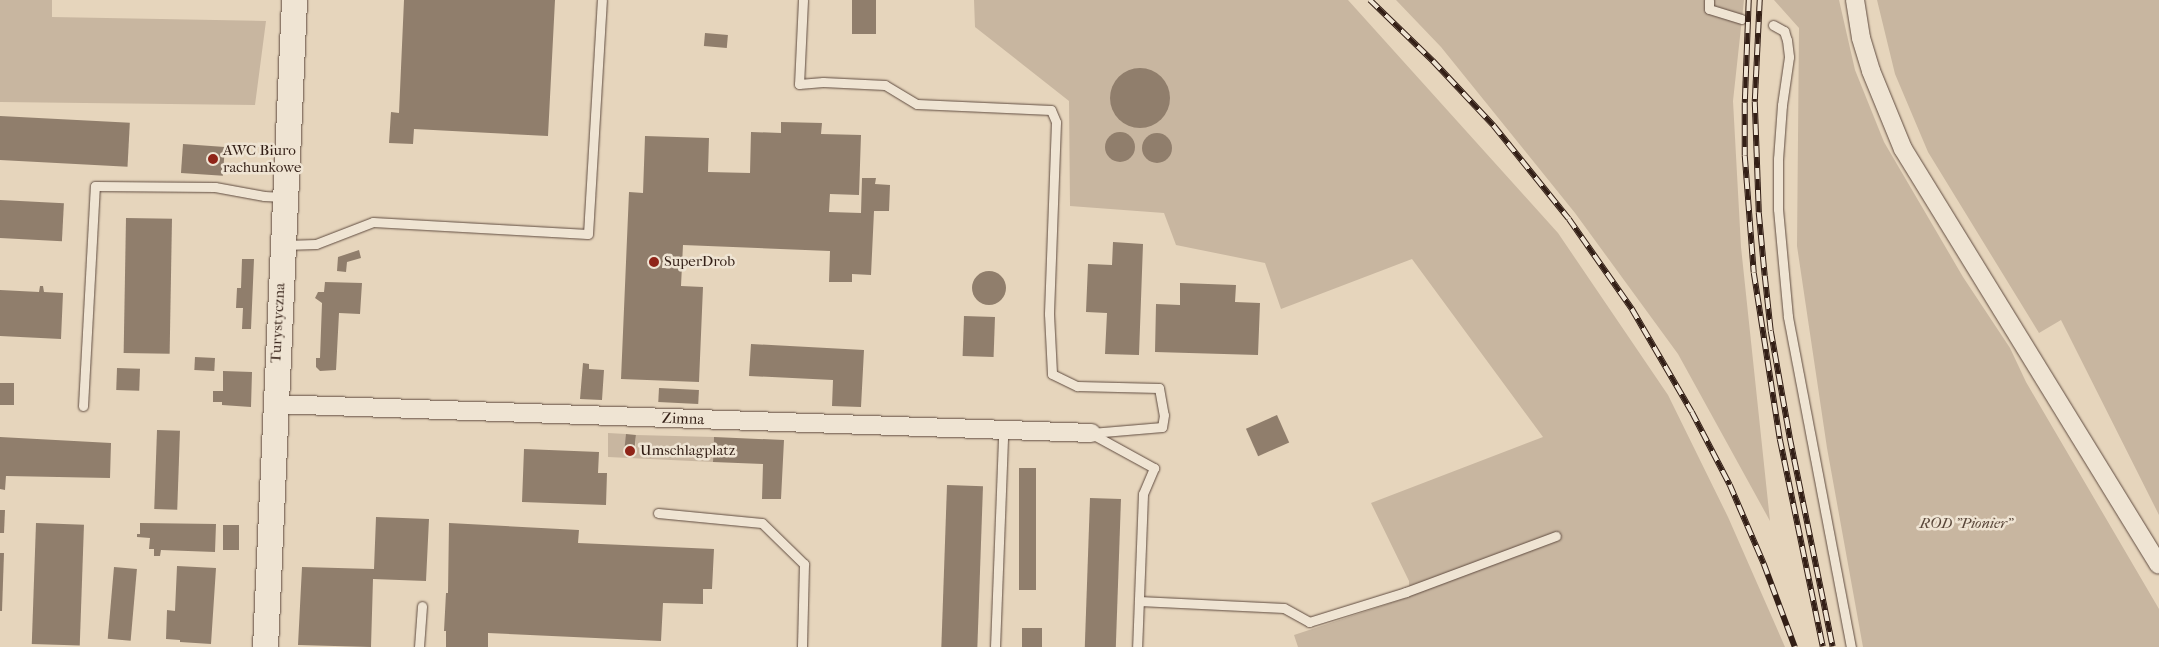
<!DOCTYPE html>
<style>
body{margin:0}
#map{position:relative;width:2159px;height:647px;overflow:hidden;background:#e6d5bc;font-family:"IM FELL French Canon",serif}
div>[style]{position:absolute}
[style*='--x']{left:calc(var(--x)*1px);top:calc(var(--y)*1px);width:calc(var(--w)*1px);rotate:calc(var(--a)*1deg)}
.green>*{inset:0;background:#c8b6a0}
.building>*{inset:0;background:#907e6c;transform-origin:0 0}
.round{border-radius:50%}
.roads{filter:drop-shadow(0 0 1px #604c40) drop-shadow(0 0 1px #604c40)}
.lane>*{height:9px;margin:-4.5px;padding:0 4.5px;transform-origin:4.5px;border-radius:4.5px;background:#efe4d3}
.street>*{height:18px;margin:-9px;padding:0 9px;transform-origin:9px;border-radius:9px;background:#efe4d3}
.secondary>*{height:25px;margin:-12.5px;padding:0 12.5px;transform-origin:12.5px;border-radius:12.5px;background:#efe4d3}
.rail>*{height:5.5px;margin-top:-2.75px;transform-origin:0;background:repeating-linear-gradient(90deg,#efe4d3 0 11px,#331f16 0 22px);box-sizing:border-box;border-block:1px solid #331f16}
.dots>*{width:14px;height:14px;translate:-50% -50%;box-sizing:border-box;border:2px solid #efe4d3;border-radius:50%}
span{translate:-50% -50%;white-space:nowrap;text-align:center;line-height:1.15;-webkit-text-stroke:5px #efe4d3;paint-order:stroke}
.poi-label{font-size:15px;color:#331f16}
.left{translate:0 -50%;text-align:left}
.street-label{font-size:15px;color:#331f16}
.park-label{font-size:15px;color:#584538;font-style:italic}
</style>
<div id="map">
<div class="green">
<div style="clip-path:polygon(0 0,52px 0,52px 17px,266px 21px,255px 105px,0 102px)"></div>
<div style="clip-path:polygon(974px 0,1348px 0,1558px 233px,1668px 395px,1728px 517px,1785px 647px,1298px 647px,1294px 635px,1409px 597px,1409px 581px,1371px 503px,1543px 437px,1412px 259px,1281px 309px,1265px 263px,1176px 245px,1164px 213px,1070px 206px,1069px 101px,975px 27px)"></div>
<div style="clip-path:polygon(1396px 0,1744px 0,1733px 101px,1741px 247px,1770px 521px,1678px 354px,1575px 213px,1441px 47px)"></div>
<div style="clip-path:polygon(1774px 0,1839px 0,1855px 70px,1884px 142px,1963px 277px,2010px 348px,2026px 382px,2159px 609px,2159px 647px,1863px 647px,1827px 448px,1797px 246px,1799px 28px)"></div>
<div style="clip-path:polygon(1877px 0,2159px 0,2159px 515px,2061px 320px,2039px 333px,1928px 152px,1895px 74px)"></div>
<div style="clip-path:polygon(608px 433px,626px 434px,626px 453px,635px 454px,636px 435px,714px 437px,713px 462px,608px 457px)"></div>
</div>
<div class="building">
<div style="clip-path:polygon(404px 0,555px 0,548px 136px,414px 129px,413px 144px,389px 143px,391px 112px,399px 113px)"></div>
<div style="left:852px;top:0;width:24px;height:34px"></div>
<div style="left:705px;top:33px;width:23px;height:13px;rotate:5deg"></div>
<div class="round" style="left:1110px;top:68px;width:60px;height:60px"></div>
<div style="left:0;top:116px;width:130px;height:44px;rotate:3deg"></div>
<div style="clip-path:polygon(781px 122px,822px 123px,821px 134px,861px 135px,859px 195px,830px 194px,829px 212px,861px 213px,862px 178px,876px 178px,875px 184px,890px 185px,889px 211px,874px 211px,871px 275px,852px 274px,852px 282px,829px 282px,830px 251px,683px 245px,681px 286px,703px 287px,699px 382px,621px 379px,629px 192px,643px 193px,645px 136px,709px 138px,708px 172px,750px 173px,751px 132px,781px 133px)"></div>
<div class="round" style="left:1105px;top:132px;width:30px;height:30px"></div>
<div class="round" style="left:1142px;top:133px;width:30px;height:30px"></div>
<div style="left:183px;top:144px;width:42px;height:29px;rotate:4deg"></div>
<div style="left:0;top:200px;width:64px;height:38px;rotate:3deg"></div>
<div style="left:126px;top:218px;width:46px;height:135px;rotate:1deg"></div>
<div style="clip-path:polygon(1113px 242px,1143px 244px,1139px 355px,1105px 354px,1107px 313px,1086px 312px,1088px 264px,1112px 265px)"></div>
<div style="clip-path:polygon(359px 250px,361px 258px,347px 262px,346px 272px,337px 271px,338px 257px)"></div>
<div style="clip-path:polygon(242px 259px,254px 259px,251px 329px,242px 329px,243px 308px,236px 308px,237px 288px,241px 288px)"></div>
<div class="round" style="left:972px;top:271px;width:34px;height:34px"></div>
<div style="clip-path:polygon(325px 282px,362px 283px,360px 314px,339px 313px,336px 370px,320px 371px,316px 367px,316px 358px,320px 358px,322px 303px,315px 298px,318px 292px,324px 292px)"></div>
<div style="clip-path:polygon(1180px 283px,1236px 285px,1235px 302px,1260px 303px,1258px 355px,1155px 352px,1156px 304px,1180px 305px)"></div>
<div style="clip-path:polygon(40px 286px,43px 286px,44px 292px,63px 293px,61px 339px,0 336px,0 290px,39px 292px)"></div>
<div style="left:964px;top:316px;width:31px;height:40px;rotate:2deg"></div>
<div style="clip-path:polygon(751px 344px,864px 350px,861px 407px,832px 406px,833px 380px,749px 376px)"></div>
<div style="left:195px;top:357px;width:20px;height:13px;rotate:3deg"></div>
<div style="clip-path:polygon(583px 363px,589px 364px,589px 369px,604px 370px,602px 400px,580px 399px)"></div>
<div style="left:117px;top:368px;width:23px;height:22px;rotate:2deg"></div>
<div style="clip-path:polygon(223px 371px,252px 372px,251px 407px,222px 405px,222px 402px,213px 402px,213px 391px,223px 391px)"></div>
<div style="left:0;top:383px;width:14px;height:22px"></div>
<div style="left:659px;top:388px;width:40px;height:14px;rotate:3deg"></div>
<div style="left:1277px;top:415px;width:30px;height:34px;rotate:66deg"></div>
<div style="left:157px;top:430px;width:23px;height:79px;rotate:2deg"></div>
<div style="left:626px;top:434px;width:10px;height:19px;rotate:6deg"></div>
<div style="clip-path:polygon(0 437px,111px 443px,110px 478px,6px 476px,5px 490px,0 489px)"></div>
<div style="clip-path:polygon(714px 437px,784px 440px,781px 499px,762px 499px,763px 464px,713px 462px)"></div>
<div style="clip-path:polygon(524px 449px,599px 452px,598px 473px,607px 473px,606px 505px,522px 502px)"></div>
<div style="left:1019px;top:468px;width:17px;height:122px"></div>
<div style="left:947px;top:485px;width:36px;height:162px;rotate:2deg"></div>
<div style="left:1090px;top:498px;width:31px;height:149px;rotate:2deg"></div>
<div style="clip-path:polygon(0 510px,5px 510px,4px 533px,0 533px)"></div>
<div style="clip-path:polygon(376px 517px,429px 519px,426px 581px,373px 579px,371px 647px,298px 645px,302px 567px,374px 569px)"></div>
<div style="left:36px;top:523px;width:48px;height:121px;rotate:2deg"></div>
<div style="clip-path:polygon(140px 523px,216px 524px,215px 552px,161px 550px,160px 556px,154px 556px,154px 549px,149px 549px,150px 538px,137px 537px,137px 534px,140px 534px)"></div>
<div style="clip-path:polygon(449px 523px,579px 530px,578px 543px,714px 549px,712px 589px,703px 589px,703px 604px,663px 603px,661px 641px,488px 633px,488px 647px,446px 647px,446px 631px,444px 631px,446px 593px,448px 593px)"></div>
<div style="left:223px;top:525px;width:16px;height:25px"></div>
<div style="clip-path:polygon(0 553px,4px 553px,2px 611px,0 611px)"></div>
<div style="clip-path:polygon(177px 566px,216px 568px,211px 644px,180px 642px,180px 640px,166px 639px,167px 610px,175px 611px)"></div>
<div style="left:114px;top:567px;width:23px;height:72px;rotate:5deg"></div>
<div style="left:1022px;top:628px;width:20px;height:19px"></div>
</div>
<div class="roads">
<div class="lane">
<div style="--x:803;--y:0;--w:84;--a:92.7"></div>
<div style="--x:799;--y:84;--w:24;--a:-5"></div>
<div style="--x:823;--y:82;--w:62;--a:2.8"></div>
<div style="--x:885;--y:85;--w:37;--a:31"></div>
<div style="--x:917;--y:104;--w:134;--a:2.6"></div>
<div style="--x:1051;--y:110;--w:13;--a:67"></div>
<div style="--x:1056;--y:122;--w:192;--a:92.1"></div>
<div style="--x:1049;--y:314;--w:60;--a:87.1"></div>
<div style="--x:1052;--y:374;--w:28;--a:26"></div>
<div style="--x:1077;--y:386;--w:82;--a:1.4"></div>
<div style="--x:1159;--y:388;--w:27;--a:80"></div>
<div style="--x:1164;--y:415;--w:12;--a:99"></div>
<div style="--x:1162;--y:427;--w:71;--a:175.2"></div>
<div style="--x:1709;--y:0;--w:9;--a:90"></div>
<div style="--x:1709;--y:9;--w:34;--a:17"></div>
<div style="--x:1773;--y:25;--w:13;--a:29"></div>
<div style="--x:1784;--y:31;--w:9;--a:72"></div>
<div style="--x:1787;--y:40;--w:17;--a:83"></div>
<div style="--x:1789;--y:57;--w:49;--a:98.3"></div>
<div style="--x:1782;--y:105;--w:54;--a:94.2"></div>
<div style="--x:1778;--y:159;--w:50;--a:90"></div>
<div style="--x:1778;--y:209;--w:108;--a:84.7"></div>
<div style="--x:1788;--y:317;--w:336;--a:79.2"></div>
<div style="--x:285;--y:245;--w:31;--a:-2"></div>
<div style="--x:316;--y:244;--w:61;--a:-21.1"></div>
<div style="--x:373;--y:222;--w:215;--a:3.2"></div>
<div style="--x:588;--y:234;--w:234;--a:-86.6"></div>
<div style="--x:83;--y:406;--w:220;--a:-86.9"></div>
<div style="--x:95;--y:186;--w:120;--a:0.5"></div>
<div style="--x:215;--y:187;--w:50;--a:10.4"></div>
<div style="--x:264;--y:196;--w:20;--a:3"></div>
<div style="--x:1092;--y:434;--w:71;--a:28.7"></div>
<div style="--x:1154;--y:468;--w:28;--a:113"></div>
<div style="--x:1143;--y:494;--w:153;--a:92.2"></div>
<div style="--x:658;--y:513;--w:104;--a:5.5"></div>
<div style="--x:762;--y:523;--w:59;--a:44.3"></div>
<div style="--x:804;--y:564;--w:83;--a:91.4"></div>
<div style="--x:1139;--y:601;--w:145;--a:2.8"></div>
<div style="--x:1284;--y:608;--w:29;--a:29"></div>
<div style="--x:1309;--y:622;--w:102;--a:-17.2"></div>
<div style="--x:1406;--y:592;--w:160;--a:-20.5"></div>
<div style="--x:419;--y:647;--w:41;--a:-85.8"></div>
<div style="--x:995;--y:647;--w:212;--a:-87.8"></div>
</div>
<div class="street">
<div style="--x:1855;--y:0;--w:38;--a:81"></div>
<div style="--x:1861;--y:38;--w:34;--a:73"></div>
<div style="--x:1871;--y:71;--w:84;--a:67.7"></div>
<div style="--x:1903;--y:149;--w:488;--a:58.4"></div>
<div style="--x:274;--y:404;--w:818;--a:2.03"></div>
</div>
<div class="secondary">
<div style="--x:265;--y:647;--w:648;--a:-87.43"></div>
</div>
</div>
<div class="rail">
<div style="--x:1370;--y:0;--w:88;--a:44.1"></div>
<div style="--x:1433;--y:61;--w:89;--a:46.8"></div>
<div style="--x:1494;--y:126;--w:119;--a:51.1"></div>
<div style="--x:1569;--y:219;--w:110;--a:55"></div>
<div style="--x:1632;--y:309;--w:119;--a:59.8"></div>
<div style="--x:1692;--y:412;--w:82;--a:62.5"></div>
<div style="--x:1730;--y:485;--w:86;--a:66.7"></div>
<div style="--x:1764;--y:564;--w:89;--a:69.5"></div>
<div style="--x:1749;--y:0;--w:103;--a:92.2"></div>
<div style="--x:1745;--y:103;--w:53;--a:90"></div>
<div style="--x:1745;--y:156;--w:117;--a:85.6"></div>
<div style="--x:1754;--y:273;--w:168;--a:81.1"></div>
<div style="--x:1780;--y:439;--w:212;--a:78.3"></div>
<div style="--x:1760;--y:0;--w:102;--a:92.8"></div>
<div style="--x:1755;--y:102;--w:111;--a:87.9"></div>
<div style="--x:1759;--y:213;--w:63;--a:84.6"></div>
<div style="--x:1765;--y:276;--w:55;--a:83.8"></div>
<div style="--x:1771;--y:331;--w:109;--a:79.9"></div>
<div style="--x:1790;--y:438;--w:213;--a:78.4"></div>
</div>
<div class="dots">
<div style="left:213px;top:159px;background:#8f2418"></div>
<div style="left:654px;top:262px;background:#8f2418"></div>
<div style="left:630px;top:451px;background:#8f2418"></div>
</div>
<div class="poi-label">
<span class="left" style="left:223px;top:159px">AWC Biuro<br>rachunkowe</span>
<span class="left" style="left:664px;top:262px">SuperDrob</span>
<span class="left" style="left:640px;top:451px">Umschlagplatz</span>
</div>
<div class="street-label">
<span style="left:278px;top:323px;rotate:-87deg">Turystyczna</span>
<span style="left:683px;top:419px;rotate:2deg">Zimna</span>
</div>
<div class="park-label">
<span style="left:1966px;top:524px">ROD "Pionier"</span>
</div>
</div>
